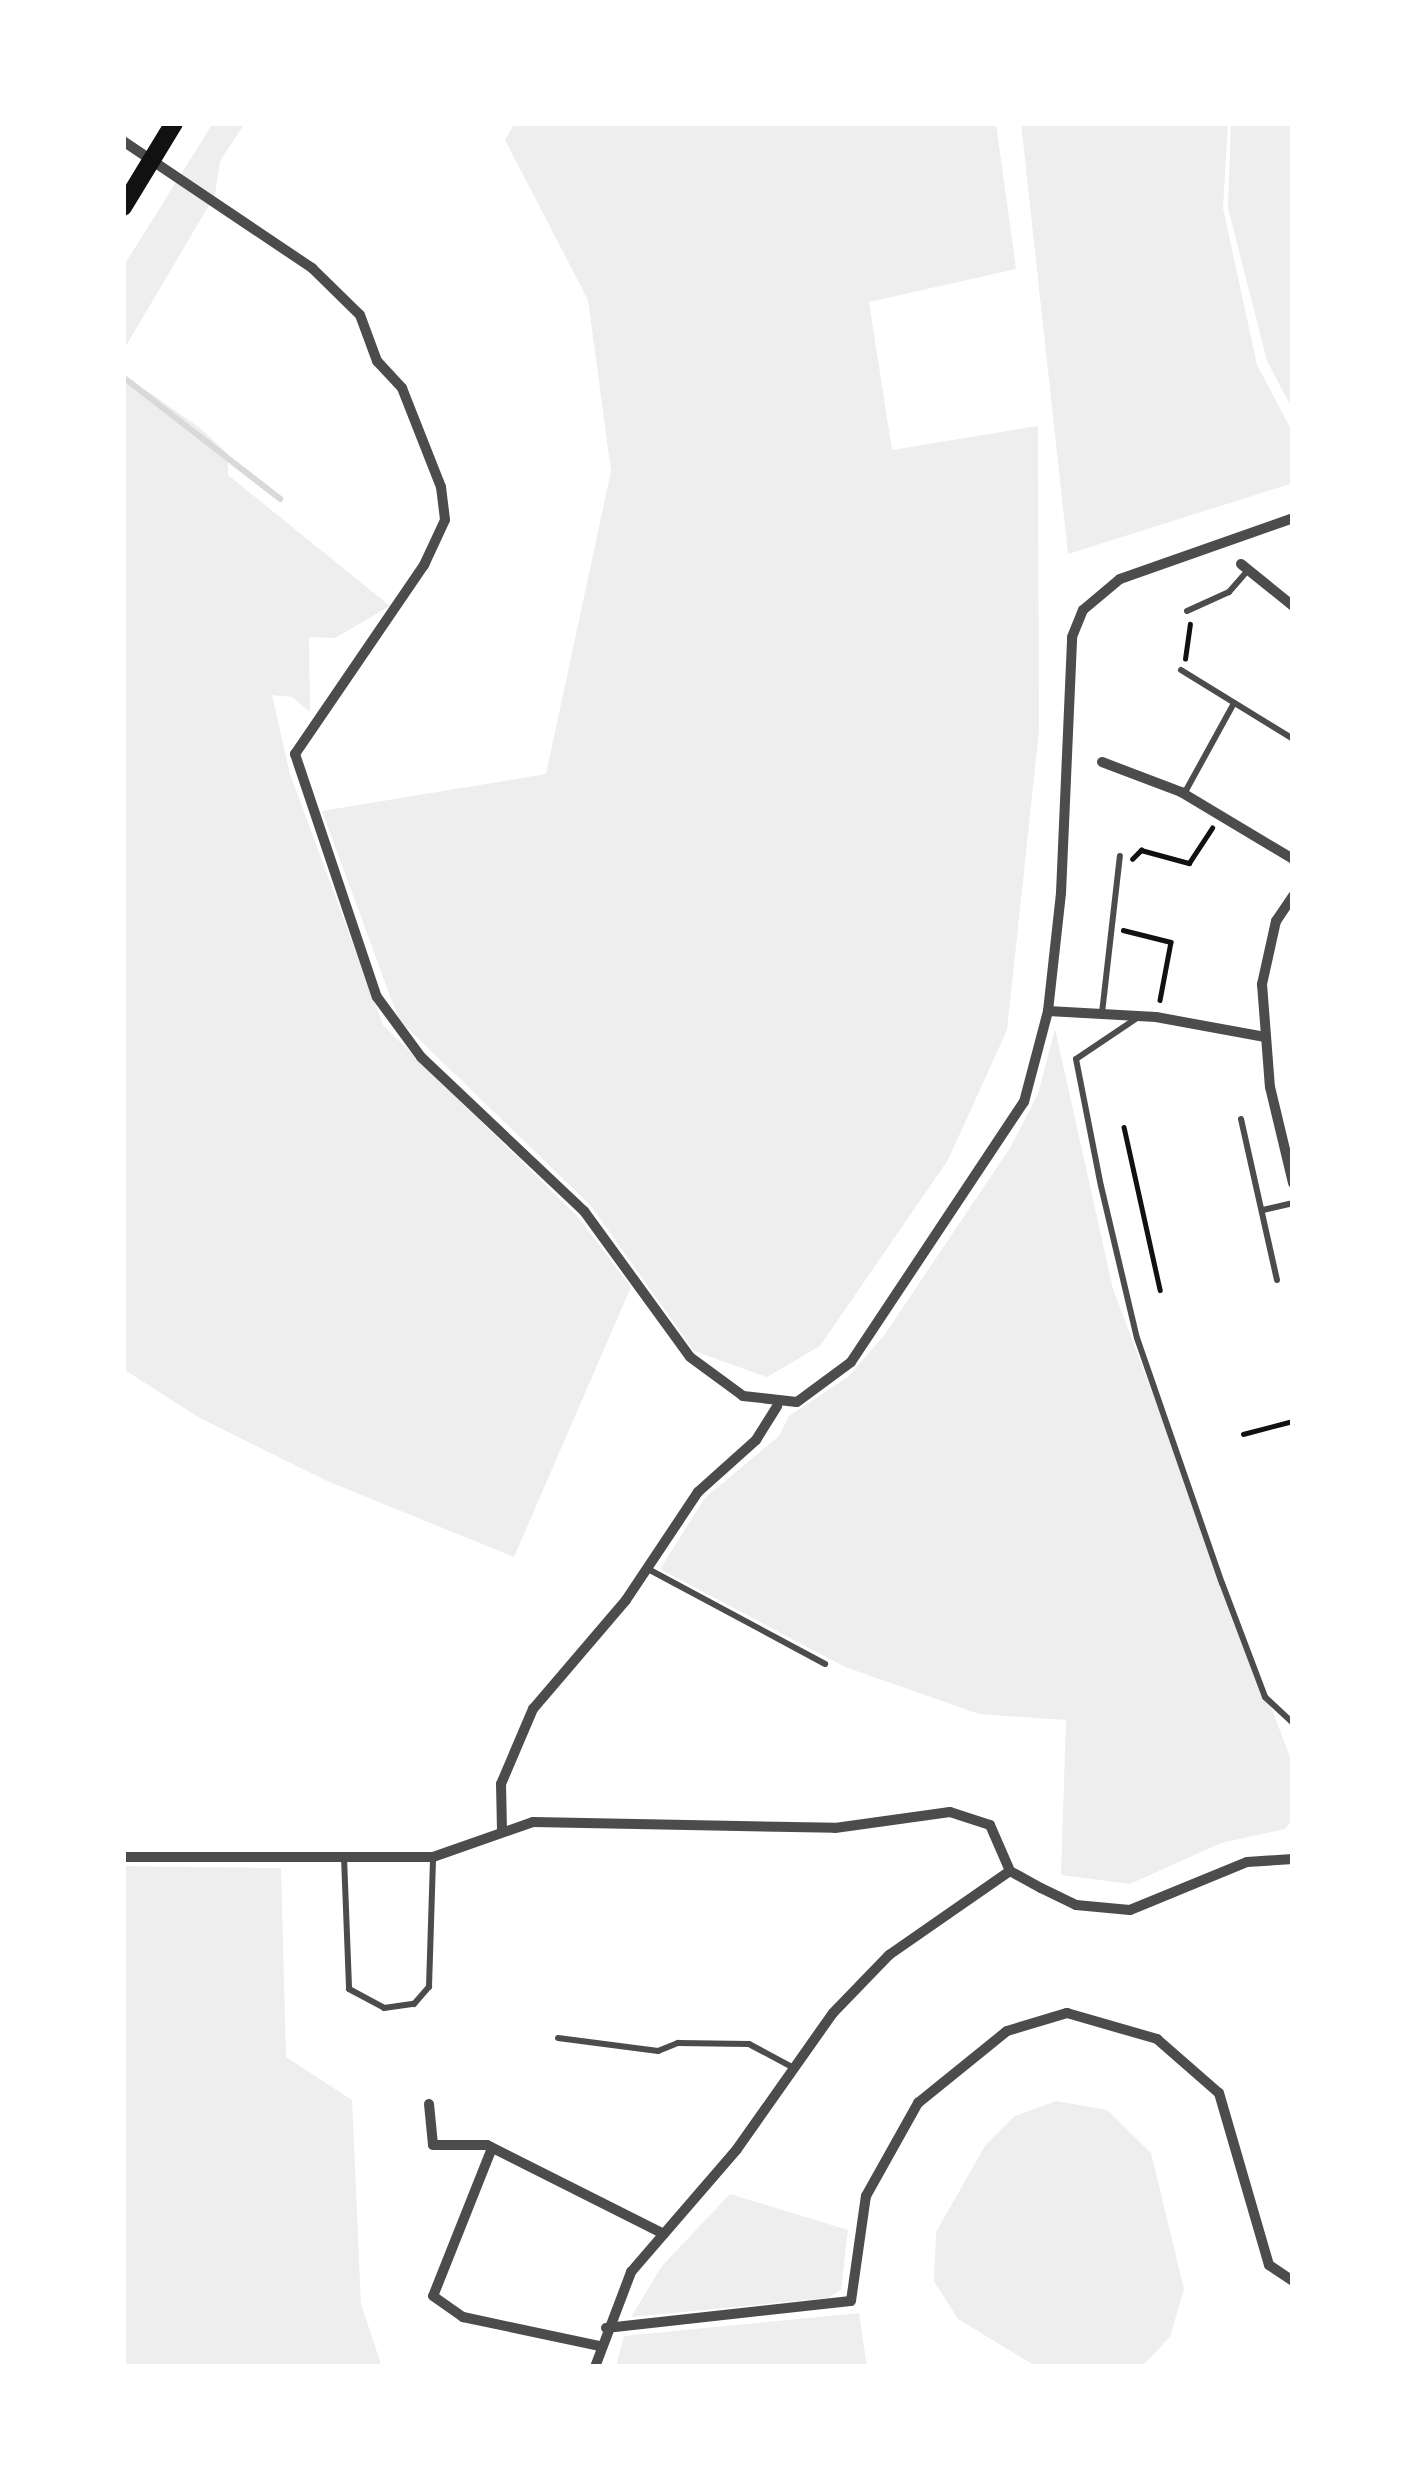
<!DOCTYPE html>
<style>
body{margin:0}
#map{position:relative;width:1416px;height:2490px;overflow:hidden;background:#fff;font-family:Commissioner,sans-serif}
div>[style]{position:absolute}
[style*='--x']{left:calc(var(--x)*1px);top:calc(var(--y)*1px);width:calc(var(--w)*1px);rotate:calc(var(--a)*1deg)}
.green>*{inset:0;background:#eee}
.stream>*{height:6px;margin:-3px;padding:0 3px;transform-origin:3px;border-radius:3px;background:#d9d9d9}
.path>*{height:4.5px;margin:-2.25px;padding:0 2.25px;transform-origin:2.25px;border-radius:2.25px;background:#111}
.service>*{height:6px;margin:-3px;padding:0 3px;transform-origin:3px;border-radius:3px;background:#4c4c4c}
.minor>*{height:10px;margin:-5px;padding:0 5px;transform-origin:5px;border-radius:5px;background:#4c4c4c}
.motorway>*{height:18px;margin:-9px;padding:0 9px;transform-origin:9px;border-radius:9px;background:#111}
span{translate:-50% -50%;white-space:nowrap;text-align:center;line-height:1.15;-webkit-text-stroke:9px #fff;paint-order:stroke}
.frame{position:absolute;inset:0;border:126px solid #fff;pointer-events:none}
</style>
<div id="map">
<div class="green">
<div style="clip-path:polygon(213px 123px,245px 123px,220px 161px,215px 195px,123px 351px,123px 267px)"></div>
<div style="clip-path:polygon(515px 123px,996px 123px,1016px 269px,869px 302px,892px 450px,1038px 426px,1039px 731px,1007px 1030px,948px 1160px,820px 1346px,767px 1377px,694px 1351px,591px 1206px,399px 1020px,322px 811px,546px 774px,611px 471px,588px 300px,505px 140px)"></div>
<div style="clip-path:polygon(1021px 123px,1228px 123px,1223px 208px,1257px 365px,1293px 433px,1293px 483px,1068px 554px)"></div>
<div style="clip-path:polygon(1231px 123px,1293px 123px,1293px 410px,1267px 361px,1228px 208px)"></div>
<div style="clip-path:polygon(123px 374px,200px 428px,228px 454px,228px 475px,390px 606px,335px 638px,309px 637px,310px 712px,292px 697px,272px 695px,290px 774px,383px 1025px,578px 1217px,631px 1287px,514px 1557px,327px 1481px,200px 1418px,123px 1369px)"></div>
<div style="clip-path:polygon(1055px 1029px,1113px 1289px,1293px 1765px,1293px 1818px,1285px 1829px,1221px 1843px,1130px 1884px,1061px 1875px,1066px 1720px,979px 1714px,845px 1667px,660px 1569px,705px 1498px,779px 1436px,789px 1416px,848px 1377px,885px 1334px,1010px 1148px,1038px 1094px)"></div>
<div style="clip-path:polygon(123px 1866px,281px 1868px,286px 2057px,352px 2100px,361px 2304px,382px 2367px,123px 2367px)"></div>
<div style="clip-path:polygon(1056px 2101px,1107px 2110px,1151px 2153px,1184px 2289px,1170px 2337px,1141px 2367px,1037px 2367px,958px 2319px,934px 2281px,936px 2232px,985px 2146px,1015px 2116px)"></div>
<div style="clip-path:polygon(730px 2194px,848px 2230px,841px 2290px,828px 2298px,631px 2317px,662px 2266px)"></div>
<div style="clip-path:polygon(859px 2313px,867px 2367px,616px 2367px,624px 2336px)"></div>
</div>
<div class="stream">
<div style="--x:123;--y:377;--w:199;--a:37.8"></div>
</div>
<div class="path">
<div style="--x:1185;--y:659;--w:35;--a:-82"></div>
<div style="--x:1132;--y:859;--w:13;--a:-45"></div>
<div style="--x:1141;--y:850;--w:50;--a:15.2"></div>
<div style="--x:1189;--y:863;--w:42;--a:-56.7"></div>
<div style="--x:1123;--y:930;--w:49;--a:14"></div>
<div style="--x:1171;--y:942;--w:59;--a:100.7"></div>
<div style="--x:1124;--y:1127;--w:167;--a:77.5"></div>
<div style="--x:1243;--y:1434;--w:52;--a:-14.6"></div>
</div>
<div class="service">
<div style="--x:1187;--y:611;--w:46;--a:-24.3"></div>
<div style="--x:1229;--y:592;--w:28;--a:-49"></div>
<div style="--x:1181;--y:670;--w:132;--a:31.6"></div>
<div style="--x:1184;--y:794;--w:104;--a:-61.2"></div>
<div style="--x:1102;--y:1013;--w:158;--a:-83.5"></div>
<div style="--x:1137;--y:1018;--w:73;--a:146.1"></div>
<div style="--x:1076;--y:1059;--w:129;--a:78.9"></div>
<div style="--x:1101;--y:1186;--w:156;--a:76.7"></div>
<div style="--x:1137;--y:1338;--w:259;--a:70.9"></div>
<div style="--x:1222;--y:1583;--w:122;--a:69.3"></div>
<div style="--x:1265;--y:1697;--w:38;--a:43"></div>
<div style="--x:1241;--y:1119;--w:165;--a:77.4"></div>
<div style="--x:1263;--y:1210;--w:31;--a:-13"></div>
<div style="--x:648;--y:1569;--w:201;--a:28.2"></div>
<div style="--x:344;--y:1857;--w:132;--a:87.8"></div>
<div style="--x:349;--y:1989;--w:40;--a:28"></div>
<div style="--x:384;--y:2008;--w:30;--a:-8"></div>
<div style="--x:414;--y:2004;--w:23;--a:-49"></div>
<div style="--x:429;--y:1987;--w:128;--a:-88.2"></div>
<div style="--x:558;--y:2038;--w:101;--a:7.4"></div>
<div style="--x:658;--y:2051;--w:22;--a:-22"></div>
<div style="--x:678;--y:2043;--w:71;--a:0.8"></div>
<div style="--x:749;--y:2044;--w:49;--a:28.1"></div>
</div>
<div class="minor">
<div style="--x:123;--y:141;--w:228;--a:33.9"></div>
<div style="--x:312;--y:268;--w:67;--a:44.4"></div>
<div style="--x:360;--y:315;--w:49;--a:69.7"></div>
<div style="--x:377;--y:361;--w:37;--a:47"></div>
<div style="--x:402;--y:388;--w:106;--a:68.5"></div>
<div style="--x:441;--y:487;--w:33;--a:83"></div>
<div style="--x:445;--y:520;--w:50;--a:115"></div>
<div style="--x:424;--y:565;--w:229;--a:124.3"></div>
<div style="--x:295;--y:754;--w:256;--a:71.4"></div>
<div style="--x:377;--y:997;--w:74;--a:53.7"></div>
<div style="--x:421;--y:1057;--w:224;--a:43.4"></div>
<div style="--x:584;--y:1211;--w:180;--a:54"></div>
<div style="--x:690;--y:1357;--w:66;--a:36.3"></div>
<div style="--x:743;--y:1396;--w:54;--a:6.3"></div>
<div style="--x:797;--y:1402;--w:67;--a:-36.5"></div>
<div style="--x:851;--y:1362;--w:312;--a:-56.4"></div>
<div style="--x:1024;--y:1102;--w:94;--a:-75.2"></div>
<div style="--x:1048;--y:1011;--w:119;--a:-83.7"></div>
<div style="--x:1061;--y:893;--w:256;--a:-87.5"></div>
<div style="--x:1072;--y:637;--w:29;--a:-68"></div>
<div style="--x:1083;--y:610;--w:48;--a:-40"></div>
<div style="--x:1120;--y:579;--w:183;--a:-19.4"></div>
<div style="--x:1241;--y:564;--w:67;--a:38.9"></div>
<div style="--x:1102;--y:762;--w:85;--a:20.8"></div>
<div style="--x:1181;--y:792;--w:131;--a:30.9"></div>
<div style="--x:1293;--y:896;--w:30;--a:124"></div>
<div style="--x:1276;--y:921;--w:65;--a:102.5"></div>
<div style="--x:1262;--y:984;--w:103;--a:85.6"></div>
<div style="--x:1270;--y:1087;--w:99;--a:76.5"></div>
<div style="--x:1048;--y:1011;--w:108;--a:3.2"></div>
<div style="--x:1156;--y:1017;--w:111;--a:10.4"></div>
<div style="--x:502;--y:1831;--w:47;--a:-91.2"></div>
<div style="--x:501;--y:1784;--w:82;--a:-66.9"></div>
<div style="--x:533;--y:1709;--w:143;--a:-49.5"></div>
<div style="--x:626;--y:1600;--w:130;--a:-56.3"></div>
<div style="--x:698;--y:1492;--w:78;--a:-41.9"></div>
<div style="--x:756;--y:1440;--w:40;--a:-58"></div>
<div style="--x:123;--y:1857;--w:310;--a:0"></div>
<div style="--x:433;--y:1857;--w:106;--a:-19.3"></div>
<div style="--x:533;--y:1822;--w:302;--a:1.1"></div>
<div style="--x:835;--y:1828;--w:116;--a:-7.9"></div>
<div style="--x:950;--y:1812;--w:42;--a:18"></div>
<div style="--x:990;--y:1825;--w:50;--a:66.5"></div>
<div style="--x:1010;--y:1871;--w:35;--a:29"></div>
<div style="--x:1041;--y:1888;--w:39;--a:26"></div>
<div style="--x:1076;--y:1905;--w:54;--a:5.3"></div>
<div style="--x:1130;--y:1910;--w:126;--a:-22.3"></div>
<div style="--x:1247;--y:1862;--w:46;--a:-3.7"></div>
<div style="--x:429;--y:2104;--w:41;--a:84.4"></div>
<div style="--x:433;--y:2145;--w:54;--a:0"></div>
<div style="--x:487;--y:2145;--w:198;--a:26.7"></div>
<div style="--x:492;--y:2148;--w:159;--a:111.7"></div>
<div style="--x:433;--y:2296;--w:37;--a:35"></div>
<div style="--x:463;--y:2317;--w:139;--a:12"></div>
<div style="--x:606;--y:2328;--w:246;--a:-6.3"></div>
<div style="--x:851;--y:2301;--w:106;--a:-81.9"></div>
<div style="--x:866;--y:2196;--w:107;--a:-60.8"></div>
<div style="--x:918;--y:2103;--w:114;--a:-39"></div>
<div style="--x:1007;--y:2031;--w:63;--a:-16.7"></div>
<div style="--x:1067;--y:2013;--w:94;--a:16.1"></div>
<div style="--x:1157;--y:2039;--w:82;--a:41.1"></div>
<div style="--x:1219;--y:2093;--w:179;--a:73.8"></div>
<div style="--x:1269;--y:2265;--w:29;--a:34"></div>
<div style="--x:595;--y:2367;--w:102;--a:-69.2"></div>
<div style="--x:631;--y:2272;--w:162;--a:-49.2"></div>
<div style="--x:737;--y:2149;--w:166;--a:-54.8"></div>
<div style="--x:833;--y:2013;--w:81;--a:-46"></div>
<div style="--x:889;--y:1955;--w:147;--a:-34.8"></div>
</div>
<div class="motorway">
<div style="--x:123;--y:207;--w:98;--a:-58.7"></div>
</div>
<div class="frame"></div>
</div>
